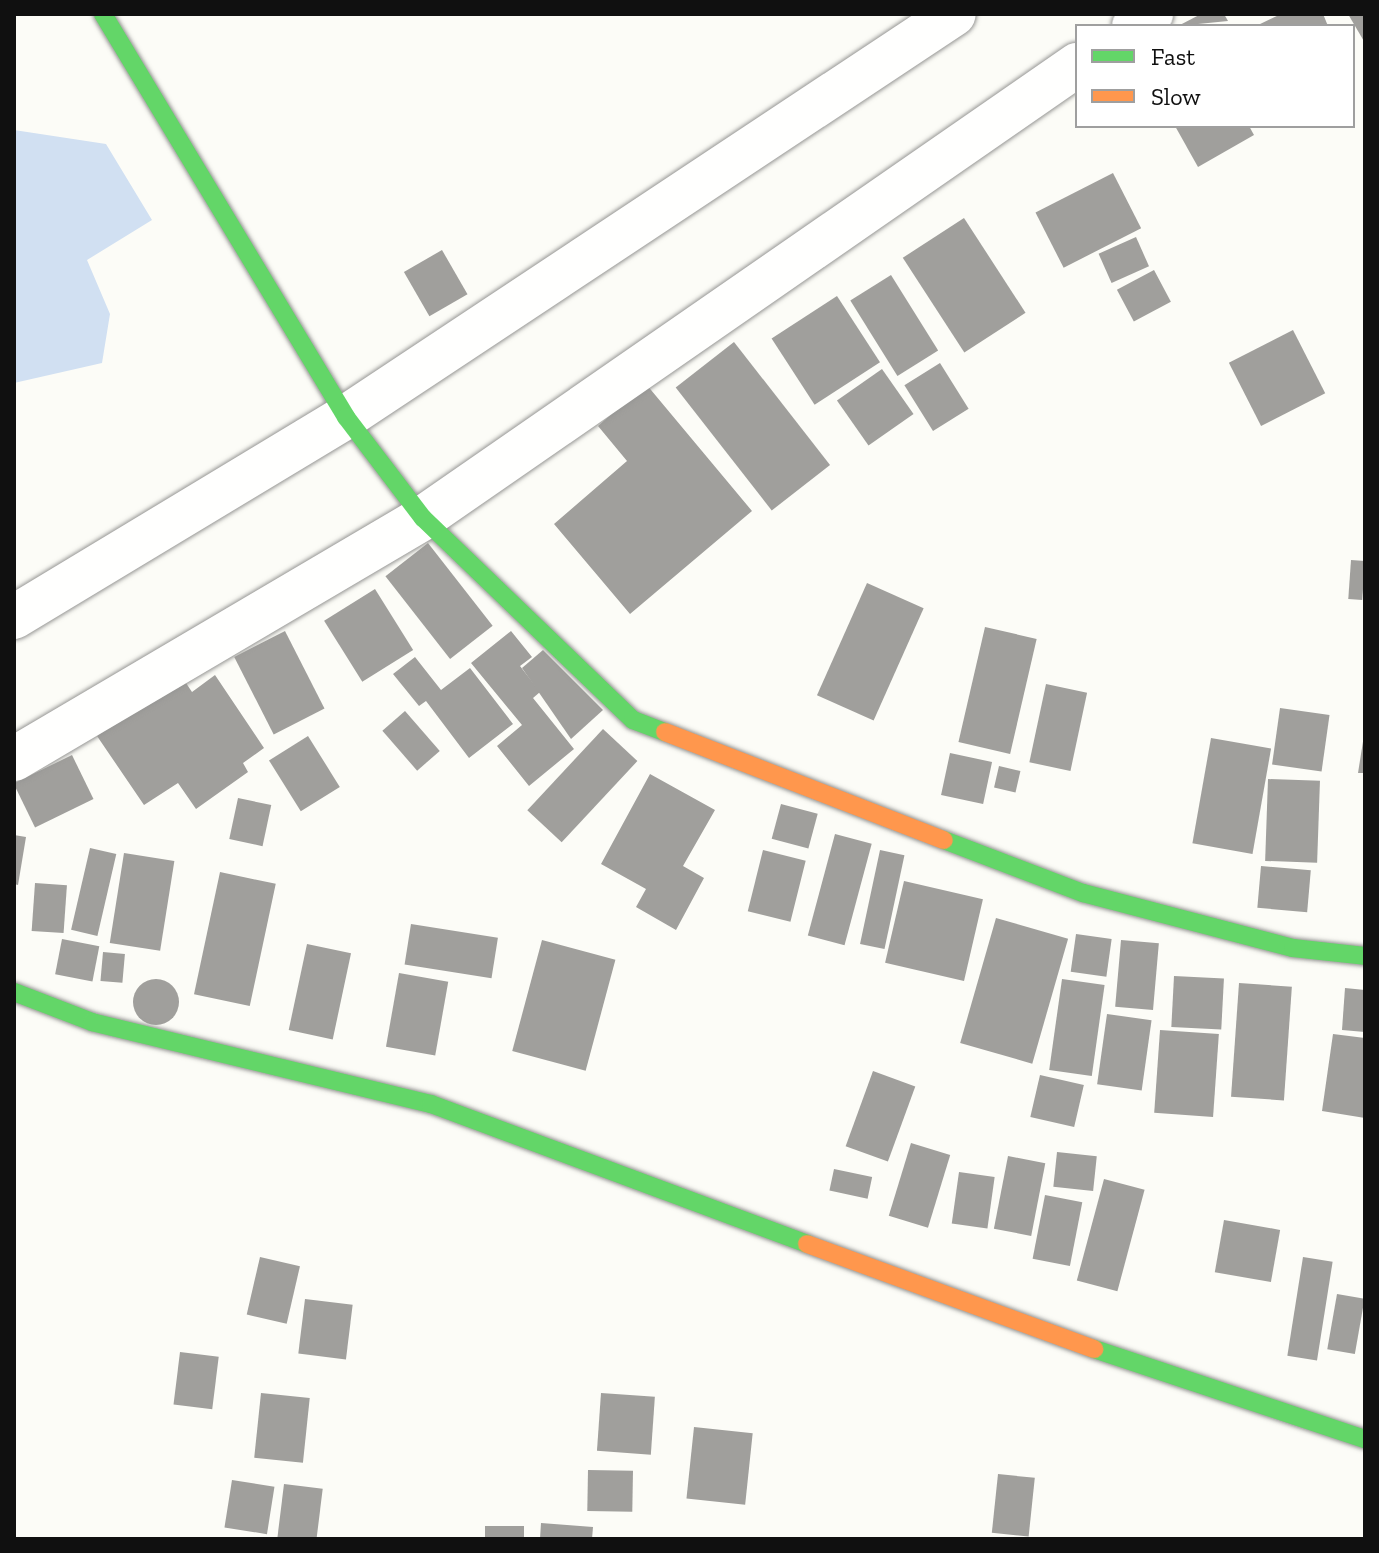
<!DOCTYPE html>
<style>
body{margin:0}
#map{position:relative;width:1379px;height:1553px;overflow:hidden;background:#fcfcf7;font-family:"Zilla Slab",serif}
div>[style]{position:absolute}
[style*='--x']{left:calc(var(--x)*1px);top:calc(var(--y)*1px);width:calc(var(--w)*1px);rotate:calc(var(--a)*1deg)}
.water>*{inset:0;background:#d1e0f2}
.building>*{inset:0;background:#a09f9c;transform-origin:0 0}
.round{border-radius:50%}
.roads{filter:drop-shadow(0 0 2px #969694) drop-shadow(0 0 2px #969694)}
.street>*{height:44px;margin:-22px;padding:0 22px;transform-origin:22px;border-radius:22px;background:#fffffe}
.fast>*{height:18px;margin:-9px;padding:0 9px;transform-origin:9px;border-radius:9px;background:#63d668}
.slow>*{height:18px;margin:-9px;padding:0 9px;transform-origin:9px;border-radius:9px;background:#ff974d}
span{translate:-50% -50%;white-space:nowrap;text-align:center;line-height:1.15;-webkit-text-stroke:8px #fff;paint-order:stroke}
.frame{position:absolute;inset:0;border:16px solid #101010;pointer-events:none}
.legend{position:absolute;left:1075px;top:24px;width:280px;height:104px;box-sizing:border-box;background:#fff;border:2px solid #9f9f9f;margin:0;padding:10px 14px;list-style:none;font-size:24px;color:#101010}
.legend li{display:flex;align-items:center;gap:16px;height:40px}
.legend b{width:40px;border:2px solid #9f9f9f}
</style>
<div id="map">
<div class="water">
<div style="clip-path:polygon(14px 130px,106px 144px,152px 220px,87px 260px,110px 314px,102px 363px,14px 383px)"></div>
</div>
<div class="building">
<div style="clip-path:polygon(1201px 14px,1224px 14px,1228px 21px,1178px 26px)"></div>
<div style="clip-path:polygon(1281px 14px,1323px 14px,1328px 26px,1256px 26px)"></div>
<div style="clip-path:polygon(1348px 14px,1365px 14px,1365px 43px)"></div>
<div style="clip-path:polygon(1175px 126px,1249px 126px,1254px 135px,1198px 167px)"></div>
<div style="left:1113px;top:173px;width:62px;height:87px;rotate:63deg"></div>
<div style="left:964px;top:218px;width:113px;height:73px;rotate:57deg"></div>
<div style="left:1136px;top:237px;width:32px;height:41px;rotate:66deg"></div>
<div style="left:442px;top:250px;width:51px;height:44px;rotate:60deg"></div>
<div style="left:1154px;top:270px;width:36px;height:42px;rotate:62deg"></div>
<div style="left:891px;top:275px;width:89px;height:48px;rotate:58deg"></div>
<div style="left:837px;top:296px;width:79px;height:78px;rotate:57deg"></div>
<div style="left:1293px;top:330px;width:71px;height:72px;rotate:63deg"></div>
<div style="left:734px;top:342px;width:156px;height:74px;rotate:52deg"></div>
<div style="left:940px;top:363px;width:54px;height:42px;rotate:58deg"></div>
<div style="left:882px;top:369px;width:55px;height:55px;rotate:55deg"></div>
<div style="clip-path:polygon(646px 384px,752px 511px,630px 614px,554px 524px,627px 461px,598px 426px)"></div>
<div style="left:428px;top:543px;width:105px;height:54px;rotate:52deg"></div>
<div style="left:1351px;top:560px;width:14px;height:39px;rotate:4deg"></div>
<div style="left:867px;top:583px;width:62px;height:123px;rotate:24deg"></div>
<div style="left:375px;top:589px;width:72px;height:60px;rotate:58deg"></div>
<div style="left:985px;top:627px;width:53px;height:118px;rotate:13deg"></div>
<div style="left:285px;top:631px;width:87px;height:57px;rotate:63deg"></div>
<div style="clip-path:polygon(511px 631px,532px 657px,520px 666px,540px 692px,533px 698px,574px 749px,529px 786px,497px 746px,522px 725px,471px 663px)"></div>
<div style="clip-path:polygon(543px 650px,603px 710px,571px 739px,522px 668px)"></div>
<div style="clip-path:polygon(415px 657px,441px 690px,470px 668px,513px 724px,469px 758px,426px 701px,419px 706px,393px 674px)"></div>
<div style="clip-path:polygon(215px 675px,264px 748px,243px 763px,248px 772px,196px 809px,178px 783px,144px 805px,97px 736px,182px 677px,192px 692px)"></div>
<div style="left:1046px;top:684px;width:42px;height:80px;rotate:12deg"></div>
<div style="left:1280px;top:708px;width:50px;height:57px;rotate:8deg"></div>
<div style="left:405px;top:711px;width:53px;height:30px;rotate:49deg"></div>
<div style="left:603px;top:729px;width:47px;height:111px;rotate:43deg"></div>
<div style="clip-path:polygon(1365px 729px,1365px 773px,1358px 773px)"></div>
<div style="left:308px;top:736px;width:60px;height:46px;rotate:58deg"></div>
<div style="left:1211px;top:738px;width:61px;height:107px;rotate:10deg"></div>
<div style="left:950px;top:753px;width:43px;height:43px;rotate:12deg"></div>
<div style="left:72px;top:755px;width:49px;height:65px;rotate:64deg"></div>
<div style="left:999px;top:766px;width:22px;height:22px;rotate:13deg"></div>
<div style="clip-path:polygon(650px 774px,715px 810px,683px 866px,704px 878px,676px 930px,636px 907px,646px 889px,601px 864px)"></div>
<div style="left:1268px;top:779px;width:52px;height:82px;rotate:2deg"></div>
<div style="left:238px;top:798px;width:34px;height:42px;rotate:12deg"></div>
<div style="left:781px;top:804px;width:38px;height:36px;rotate:15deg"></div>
<div style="left:835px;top:834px;width:38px;height:105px;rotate:15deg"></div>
<div style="clip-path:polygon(14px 835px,26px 837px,18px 885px,14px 884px)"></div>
<div style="left:90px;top:848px;width:27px;height:84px;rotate:13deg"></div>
<div style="left:763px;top:850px;width:44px;height:63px;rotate:14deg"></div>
<div style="left:880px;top:850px;width:25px;height:96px;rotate:12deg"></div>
<div style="left:124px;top:853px;width:51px;height:91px;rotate:9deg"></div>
<div style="left:1261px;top:866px;width:50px;height:42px;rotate:5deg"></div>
<div style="left:220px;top:872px;width:57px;height:125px;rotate:12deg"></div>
<div style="left:904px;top:881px;width:81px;height:84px;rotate:13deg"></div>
<div style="left:35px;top:883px;width:32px;height:48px;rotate:4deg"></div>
<div style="left:996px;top:918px;width:75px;height:130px;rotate:16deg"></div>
<div style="left:411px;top:924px;width:88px;height:41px;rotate:9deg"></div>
<div style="left:1076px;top:934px;width:36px;height:38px;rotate:8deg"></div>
<div style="left:62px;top:939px;width:38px;height:36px;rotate:11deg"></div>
<div style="left:542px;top:940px;width:76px;height:115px;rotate:15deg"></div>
<div style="left:1121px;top:940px;width:38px;height:67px;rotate:5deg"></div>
<div style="left:307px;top:944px;width:45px;height:88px;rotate:12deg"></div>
<div style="left:103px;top:952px;width:22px;height:29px;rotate:5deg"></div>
<div style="left:399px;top:973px;width:50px;height:75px;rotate:10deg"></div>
<div style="left:1174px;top:976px;width:50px;height:51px;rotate:3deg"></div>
<div class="round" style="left:133px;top:979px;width:46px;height:46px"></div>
<div style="left:1062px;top:979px;width:43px;height:92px;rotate:8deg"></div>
<div style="left:1239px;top:983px;width:53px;height:114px;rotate:4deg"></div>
<div style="clip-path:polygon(1345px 988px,1365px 990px,1365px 1032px,1342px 1030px)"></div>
<div style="left:1107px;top:1014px;width:45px;height:71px;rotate:8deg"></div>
<div style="left:1160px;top:1030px;width:59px;height:83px;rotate:4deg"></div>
<div style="clip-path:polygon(1333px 1034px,1365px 1038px,1365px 1118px,1322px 1111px)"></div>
<div style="left:873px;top:1071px;width:45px;height:80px;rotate:20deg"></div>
<div style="left:1040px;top:1075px;width:45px;height:43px;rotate:13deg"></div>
<div style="left:911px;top:1143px;width:41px;height:76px;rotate:17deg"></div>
<div style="left:1057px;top:1152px;width:40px;height:35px;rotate:6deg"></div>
<div style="left:1008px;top:1156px;width:38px;height:74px;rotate:11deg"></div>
<div style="left:834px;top:1169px;width:39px;height:22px;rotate:12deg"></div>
<div style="left:959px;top:1172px;width:36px;height:52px;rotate:8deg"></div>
<div style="left:1104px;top:1179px;width:42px;height:105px;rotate:15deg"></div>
<div style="left:1045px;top:1195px;width:38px;height:65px;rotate:11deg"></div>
<div style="left:1224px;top:1220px;width:57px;height:53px;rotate:10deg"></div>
<div style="left:260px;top:1257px;width:41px;height:59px;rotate:13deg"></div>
<div style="left:1303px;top:1257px;width:30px;height:100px;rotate:9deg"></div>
<div style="left:1337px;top:1294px;width:28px;height:56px;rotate:10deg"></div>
<div style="left:305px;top:1299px;width:48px;height:55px;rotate:7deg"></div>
<div style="left:180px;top:1352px;width:39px;height:53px;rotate:7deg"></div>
<div style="left:261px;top:1393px;width:49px;height:65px;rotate:6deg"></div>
<div style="left:601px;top:1393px;width:54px;height:58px;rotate:4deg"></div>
<div style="left:694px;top:1427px;width:59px;height:72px;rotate:6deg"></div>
<div style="left:588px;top:1470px;width:45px;height:41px;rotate:1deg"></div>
<div style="left:998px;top:1474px;width:37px;height:59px;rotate:6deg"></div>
<div style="left:232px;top:1480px;width:43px;height:48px;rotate:9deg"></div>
<div style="left:284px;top:1484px;width:39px;height:55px;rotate:7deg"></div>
<div style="clip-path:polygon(541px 1523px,593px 1527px,592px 1539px,540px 1539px)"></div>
<div style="left:485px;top:1526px;width:39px;height:13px"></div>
</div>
<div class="roads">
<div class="street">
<div style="--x:1134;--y:26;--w:21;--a:-35"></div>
<div style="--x:14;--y:617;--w:388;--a:-31.1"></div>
<div style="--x:346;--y:417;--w:729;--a:-33.54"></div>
<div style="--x:14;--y:759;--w:475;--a:-30.5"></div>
<div style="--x:423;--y:518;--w:796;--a:-34.71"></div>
</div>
<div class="fast">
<div style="--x:103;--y:14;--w:471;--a:58.9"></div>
<div style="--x:346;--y:417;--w:127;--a:52.7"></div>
<div style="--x:423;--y:518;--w:291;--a:43.9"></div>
<div style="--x:633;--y:720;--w:34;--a:21"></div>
<div style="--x:944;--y:840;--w:149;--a:20.9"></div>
<div style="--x:1083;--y:893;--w:217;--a:14.7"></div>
<div style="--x:1293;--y:948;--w:72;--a:6.3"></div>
<div style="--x:14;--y:992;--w:84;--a:21"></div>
<div style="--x:92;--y:1022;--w:349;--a:13.6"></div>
<div style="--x:431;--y:1104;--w:401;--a:20.4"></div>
<div style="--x:1094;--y:1349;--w:286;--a:18.4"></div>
</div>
<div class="slow">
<div style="--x:665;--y:732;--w:299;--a:21.2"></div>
<div style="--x:807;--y:1244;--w:306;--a:20.1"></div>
</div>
</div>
<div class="frame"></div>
<ul class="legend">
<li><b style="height:10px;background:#63d668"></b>Fast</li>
<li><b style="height:10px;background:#ff974d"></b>Slow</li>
</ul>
</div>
